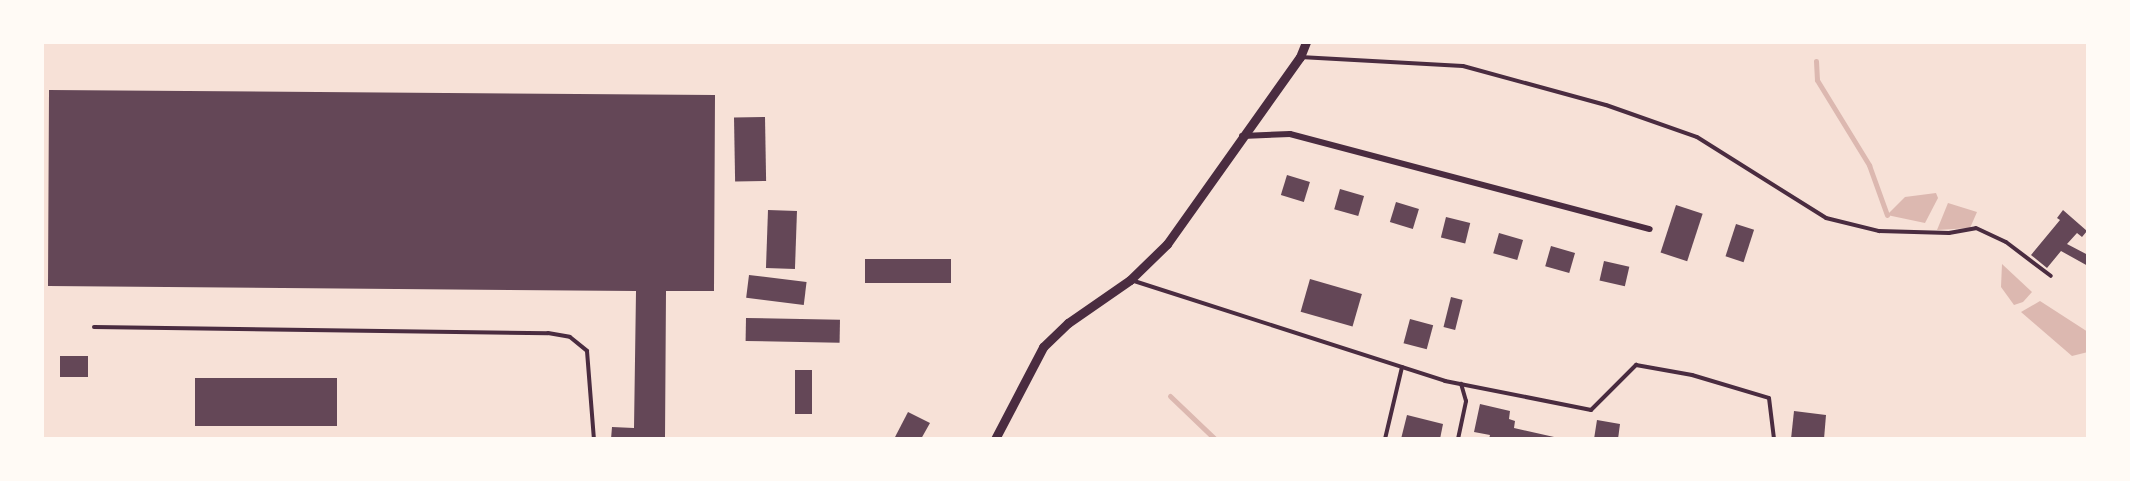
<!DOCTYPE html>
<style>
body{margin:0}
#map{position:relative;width:2130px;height:481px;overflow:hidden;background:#f7e1d7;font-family:"Noto Sans",sans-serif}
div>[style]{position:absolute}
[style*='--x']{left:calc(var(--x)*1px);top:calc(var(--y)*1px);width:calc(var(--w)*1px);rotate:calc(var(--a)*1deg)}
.water>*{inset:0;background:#dcb8b0}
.stream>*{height:5px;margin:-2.5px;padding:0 2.5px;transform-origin:2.5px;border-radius:2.5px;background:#dcb8b0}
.building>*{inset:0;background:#644757;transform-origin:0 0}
.service>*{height:4px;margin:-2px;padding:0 2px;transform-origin:2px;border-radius:2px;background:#4a2c40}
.minor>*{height:6px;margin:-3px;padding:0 3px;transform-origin:3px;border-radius:3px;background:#4a2c40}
.tertiary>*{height:9px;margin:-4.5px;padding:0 4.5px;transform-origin:4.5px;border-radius:4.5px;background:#4a2c40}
span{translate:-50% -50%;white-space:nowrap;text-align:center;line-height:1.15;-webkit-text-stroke:6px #fffaf5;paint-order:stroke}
.frame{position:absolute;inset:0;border:44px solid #fffaf5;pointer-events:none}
</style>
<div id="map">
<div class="water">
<div style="clip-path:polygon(1936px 193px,1938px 198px,1925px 223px,1887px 215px,1905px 197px)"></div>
<div style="clip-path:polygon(1948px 203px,1977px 212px,1970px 228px,1937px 230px)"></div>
<div style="clip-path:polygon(2002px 264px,2032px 292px,2023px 302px,2014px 305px,2001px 287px)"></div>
<div style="clip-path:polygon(2040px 301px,2088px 332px,2088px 352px,2072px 356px,2021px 312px)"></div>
</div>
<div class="stream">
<div style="--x:1816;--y:61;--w:19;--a:87"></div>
<div style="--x:1817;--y:80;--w:100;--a:58.5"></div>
<div style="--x:1869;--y:165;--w:53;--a:70.2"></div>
<div style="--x:1170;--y:396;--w:62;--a:43.7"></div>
</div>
<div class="building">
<div style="clip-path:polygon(49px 90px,715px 95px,714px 291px,666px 291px,665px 439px,611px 439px,612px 427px,634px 428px,636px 291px,48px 286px)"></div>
<div style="left:765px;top:117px;width:64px;height:31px;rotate:89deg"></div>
<div style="left:1287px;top:175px;width:24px;height:21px;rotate:17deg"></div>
<div style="left:1340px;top:189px;width:25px;height:21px;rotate:16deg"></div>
<div style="left:1396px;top:202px;width:24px;height:21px;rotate:17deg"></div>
<div style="left:1676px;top:205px;width:28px;height:50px;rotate:18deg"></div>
<div style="left:768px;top:210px;width:29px;height:58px;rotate:2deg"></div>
<div style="clip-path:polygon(2063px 210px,2087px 231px,2082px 237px,2077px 233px,2067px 244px,2088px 255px,2088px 266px,2061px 251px,2047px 268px,2031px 255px,2060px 220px,2057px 218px)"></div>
<div style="left:1446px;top:217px;width:25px;height:21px;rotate:14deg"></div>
<div style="left:1736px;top:224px;width:19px;height:34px;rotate:18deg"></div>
<div style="left:1499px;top:233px;width:25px;height:21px;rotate:16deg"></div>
<div style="left:1551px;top:246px;width:25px;height:21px;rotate:16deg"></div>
<div style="left:865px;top:259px;width:86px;height:24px"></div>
<div style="left:1604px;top:261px;width:26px;height:20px;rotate:13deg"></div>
<div style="left:749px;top:275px;width:58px;height:23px;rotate:7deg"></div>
<div style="left:1310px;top:279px;width:54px;height:34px;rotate:16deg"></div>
<div style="left:1451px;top:297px;width:12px;height:31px;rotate:14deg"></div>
<div style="left:746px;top:318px;width:94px;height:23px;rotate:1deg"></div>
<div style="left:1410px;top:319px;width:24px;height:25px;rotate:15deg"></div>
<div style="left:60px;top:356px;width:28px;height:21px"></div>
<div style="left:795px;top:370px;width:17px;height:44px"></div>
<div style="left:195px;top:378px;width:142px;height:48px"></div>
<div style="clip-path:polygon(1480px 404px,1510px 411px,1509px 419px,1515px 421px,1514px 428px,1563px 439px,1489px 439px,1490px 435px,1474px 432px)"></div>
<div style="clip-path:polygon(1794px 411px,1826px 415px,1824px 439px,1791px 439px)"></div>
<div style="clip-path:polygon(908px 412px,930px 423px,921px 439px,894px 439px)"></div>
<div style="clip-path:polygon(1407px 415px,1443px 424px,1440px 439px,1401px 439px)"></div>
<div style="clip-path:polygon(1597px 420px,1620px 424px,1618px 439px,1594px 439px)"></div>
</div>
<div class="service">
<div style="--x:1300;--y:57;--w:163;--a:3.2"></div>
<div style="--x:1463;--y:66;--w:148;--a:15.3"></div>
<div style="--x:1606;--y:105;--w:96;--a:19.4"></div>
<div style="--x:1697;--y:137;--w:152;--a:32.1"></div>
<div style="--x:1826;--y:218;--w:55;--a:13.8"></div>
<div style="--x:1879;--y:231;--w:70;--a:1.6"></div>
<div style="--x:1949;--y:233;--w:27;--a:-10"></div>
<div style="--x:1976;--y:228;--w:33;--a:25"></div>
<div style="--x:2006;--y:242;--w:56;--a:37.1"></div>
<div style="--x:1131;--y:280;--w:330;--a:17.8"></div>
<div style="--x:1445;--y:381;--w:149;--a:11.2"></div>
<div style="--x:1591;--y:410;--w:64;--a:-45"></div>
<div style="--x:1636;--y:365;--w:57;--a:10.1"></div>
<div style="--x:1692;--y:375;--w:80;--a:16.6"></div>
<div style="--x:1769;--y:398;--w:41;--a:83"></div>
<div style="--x:94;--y:327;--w:454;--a:0.8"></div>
<div style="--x:548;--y:333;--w:22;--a:10"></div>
<div style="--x:570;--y:337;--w:22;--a:39"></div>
<div style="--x:587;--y:351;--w:88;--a:85.5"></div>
<div style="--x:1385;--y:439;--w:74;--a:-76.7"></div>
<div style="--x:1458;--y:439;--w:39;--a:-78"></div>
<div style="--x:1466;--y:401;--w:18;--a:-106"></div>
</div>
<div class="minor">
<div style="--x:1242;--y:136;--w:48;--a:-2.4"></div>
<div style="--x:1290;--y:134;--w:372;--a:14.8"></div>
</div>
<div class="tertiary">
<div style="--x:995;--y:439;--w:104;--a:-62.4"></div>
<div style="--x:1043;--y:347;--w:35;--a:-44"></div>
<div style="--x:1068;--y:323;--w:75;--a:-34.7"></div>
<div style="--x:1130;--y:280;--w:52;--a:-44.2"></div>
<div style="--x:1167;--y:244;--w:229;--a:-54.6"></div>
<div style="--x:1300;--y:57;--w:16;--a:-68"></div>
</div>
<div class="frame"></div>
</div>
